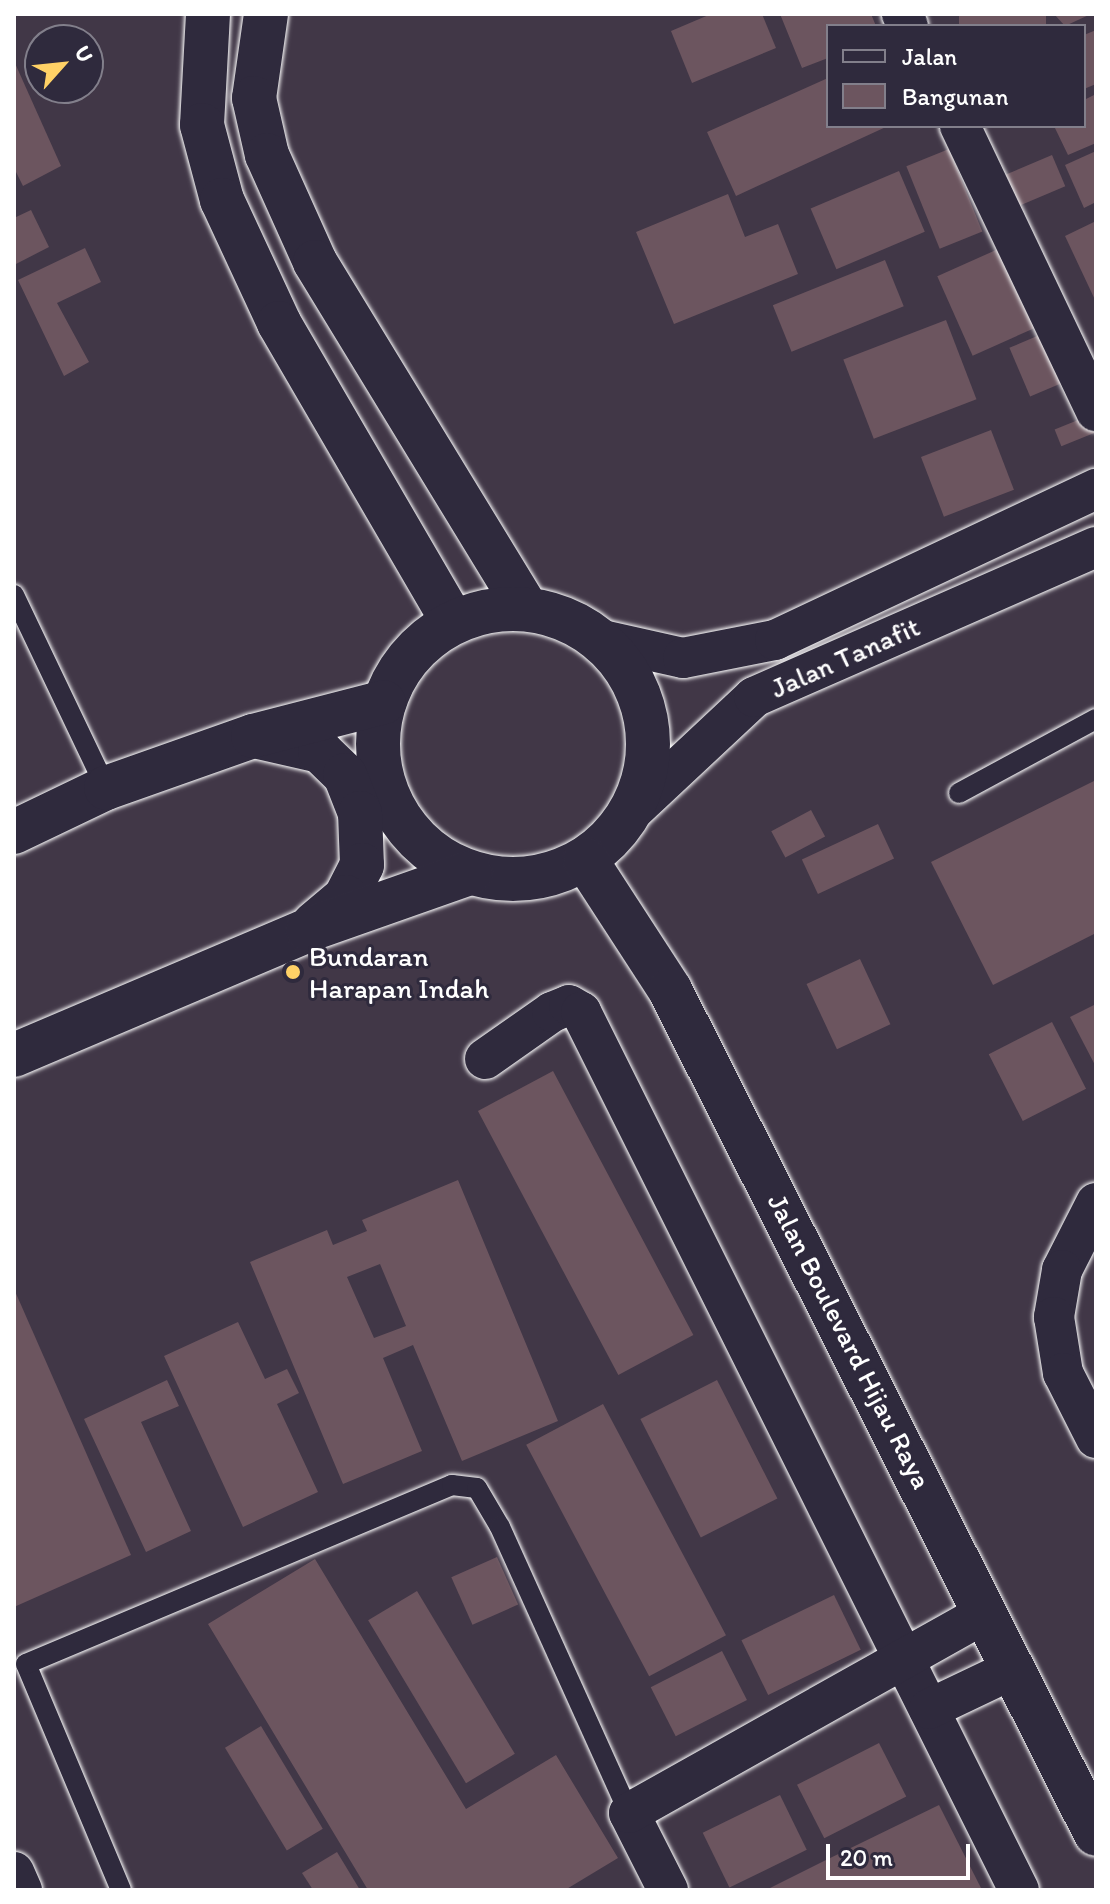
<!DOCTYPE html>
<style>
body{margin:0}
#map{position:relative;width:1110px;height:1904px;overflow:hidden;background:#413747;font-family:Itim,sans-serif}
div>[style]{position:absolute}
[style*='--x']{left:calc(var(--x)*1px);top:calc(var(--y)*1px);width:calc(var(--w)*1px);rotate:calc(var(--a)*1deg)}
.building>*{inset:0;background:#6c555f;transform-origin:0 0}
.roads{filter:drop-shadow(0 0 2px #fff) drop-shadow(0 0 2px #fff)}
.lane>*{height:20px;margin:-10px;padding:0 10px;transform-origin:10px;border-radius:10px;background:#2f2a3d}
.street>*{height:40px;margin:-20px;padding:0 20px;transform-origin:20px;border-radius:20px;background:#2f2a3d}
.secondary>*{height:44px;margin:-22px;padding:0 22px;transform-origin:22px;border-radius:22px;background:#2f2a3d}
.secondary>.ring{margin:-22px;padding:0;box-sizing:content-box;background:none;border:44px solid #2f2a3d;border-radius:50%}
.dots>*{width:22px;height:22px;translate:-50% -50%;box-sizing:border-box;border:4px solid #2f2a3d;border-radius:50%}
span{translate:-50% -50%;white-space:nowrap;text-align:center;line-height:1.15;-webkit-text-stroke:6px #2f2a3d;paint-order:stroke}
.street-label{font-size:28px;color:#fff}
.poi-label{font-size:28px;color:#fff}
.left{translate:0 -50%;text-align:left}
.frame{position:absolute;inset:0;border:16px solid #fff;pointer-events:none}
.legend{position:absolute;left:826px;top:24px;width:260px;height:104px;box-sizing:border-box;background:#2f2a3d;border:2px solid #827f8b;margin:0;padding:10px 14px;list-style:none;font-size:24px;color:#fff}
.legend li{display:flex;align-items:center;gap:16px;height:40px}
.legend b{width:40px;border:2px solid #827f8b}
.north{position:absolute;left:24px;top:24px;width:80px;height:80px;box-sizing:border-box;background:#2f2a3d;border:2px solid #827f8b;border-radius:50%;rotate:63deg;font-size:22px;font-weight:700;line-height:32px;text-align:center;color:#fff}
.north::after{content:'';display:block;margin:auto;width:28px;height:36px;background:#ffd166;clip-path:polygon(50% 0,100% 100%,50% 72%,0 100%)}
.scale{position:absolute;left:826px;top:1844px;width:144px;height:36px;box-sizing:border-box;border:4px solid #fff;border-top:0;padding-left:10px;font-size:24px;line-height:28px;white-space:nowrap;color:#fff;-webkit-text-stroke:6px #2f2a3d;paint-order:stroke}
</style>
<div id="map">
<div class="building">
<div style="clip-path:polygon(711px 14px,762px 14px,776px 48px,692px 83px,671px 31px)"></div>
<div style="clip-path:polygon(780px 14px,871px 14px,876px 26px,828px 26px,828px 58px,802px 68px)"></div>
<div style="left:959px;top:14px;width:87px;height:13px"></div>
<div style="clip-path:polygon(1054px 14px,1091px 14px,1065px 26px)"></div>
<div style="clip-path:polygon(1096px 30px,1096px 84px,1084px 89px,1084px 35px)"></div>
<div style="clip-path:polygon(14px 61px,61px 166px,23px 186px,14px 168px)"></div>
<div style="clip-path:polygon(828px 78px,828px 126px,888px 126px,736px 196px,707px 132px)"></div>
<div style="clip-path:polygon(1096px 94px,1096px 143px,1068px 155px,1054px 126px,1084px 126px,1084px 100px)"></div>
<div style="left:949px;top:149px;width:89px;height:46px;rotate:68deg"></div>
<div style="clip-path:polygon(1096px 151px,1096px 202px,1084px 208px,1065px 165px)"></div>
<div style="left:1052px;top:155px;width:34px;height:50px;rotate:67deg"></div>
<div style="left:899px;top:171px;width:66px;height:96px;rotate:67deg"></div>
<div style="clip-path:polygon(728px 194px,745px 237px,778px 224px,798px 274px,674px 324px,636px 232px)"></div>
<div style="clip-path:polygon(31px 210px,49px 247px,14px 265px,14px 218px)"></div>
<div style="clip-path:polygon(1096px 221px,1096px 302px,1065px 236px)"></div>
<div style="left:1014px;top:242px;width:87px;height:84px;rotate:66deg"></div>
<div style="clip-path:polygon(85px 248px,101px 282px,57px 303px,89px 362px,64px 376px,18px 280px)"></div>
<div style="left:885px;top:260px;width:50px;height:121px;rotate:68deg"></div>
<div style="left:946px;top:320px;width:85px;height:110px;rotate:69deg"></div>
<div style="left:1049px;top:331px;width:53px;height:43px;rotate:67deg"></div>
<div style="left:1088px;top:416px;width:18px;height:36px;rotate:68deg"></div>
<div style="left:991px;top:430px;width:64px;height:75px;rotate:69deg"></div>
<div style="clip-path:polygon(1096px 780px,1096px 933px,993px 985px,931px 862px)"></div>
<div style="left:811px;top:810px;width:30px;height:45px;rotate:62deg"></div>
<div style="left:878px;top:824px;width:38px;height:84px;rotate:65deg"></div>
<div style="left:860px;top:959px;width:72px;height:59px;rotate:65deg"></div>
<div style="clip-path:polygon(1096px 1004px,1096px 1067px,1070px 1017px)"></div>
<div style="left:1052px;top:1022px;width:75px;height:71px;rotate:63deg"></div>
<div style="left:553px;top:1071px;width:299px;height:85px;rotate:62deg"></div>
<div style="clip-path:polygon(evenodd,458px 1180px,558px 1421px,462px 1461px,413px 1345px,383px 1358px,422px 1451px,343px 1484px,250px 1262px,327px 1230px,333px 1245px,367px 1231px,362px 1220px,458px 1180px,380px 1264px,406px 1326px,374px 1338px,347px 1277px,380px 1264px)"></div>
<div style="clip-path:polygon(14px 1289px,131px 1555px,14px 1607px)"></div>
<div style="clip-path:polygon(238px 1322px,265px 1379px,287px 1369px,299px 1393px,277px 1404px,318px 1492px,243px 1527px,164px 1356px)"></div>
<div style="clip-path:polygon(167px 1380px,179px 1406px,141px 1422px,191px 1531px,146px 1552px,84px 1419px)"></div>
<div style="left:717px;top:1380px;width:133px;height:86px;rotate:63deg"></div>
<div style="left:603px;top:1404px;width:262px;height:87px;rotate:62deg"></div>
<div style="left:497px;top:1557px;width:52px;height:50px;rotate:66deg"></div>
<div style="clip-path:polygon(315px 1559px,466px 1809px,556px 1755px,618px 1858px,565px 1890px,368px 1890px,208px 1624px)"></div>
<div style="left:417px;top:1591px;width:190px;height:57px;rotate:59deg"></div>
<div style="left:834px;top:1595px;width:61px;height:103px;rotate:64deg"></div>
<div style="left:722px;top:1651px;width:55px;height:80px;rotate:63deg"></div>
<div style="left:261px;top:1726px;width:120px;height:42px;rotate:59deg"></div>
<div style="left:879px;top:1743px;width:60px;height:92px;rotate:63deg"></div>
<div style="left:780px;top:1795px;width:61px;height:86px;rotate:64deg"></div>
<div style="clip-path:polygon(939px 1805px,982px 1890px,766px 1890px,824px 1861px)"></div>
<div style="clip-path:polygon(337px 1852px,360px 1890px,313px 1890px,302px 1873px)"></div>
</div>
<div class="roads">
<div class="lane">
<div style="--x:14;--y:595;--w:214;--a:64.5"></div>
<div style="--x:959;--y:793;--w:156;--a:-28.4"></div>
<div style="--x:121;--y:1890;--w:245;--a:-112.8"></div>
<div style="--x:26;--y:1664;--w:462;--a:-22.8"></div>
<div style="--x:452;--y:1485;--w:25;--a:7"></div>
<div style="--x:477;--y:1488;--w:45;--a:59.5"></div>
<div style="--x:500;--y:1527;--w:314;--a:65.7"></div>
</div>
<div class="street">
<div style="--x:902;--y:14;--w:13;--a:63"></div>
<div style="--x:960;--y:126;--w:316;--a:64.5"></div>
<div style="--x:598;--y:639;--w:87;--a:12.6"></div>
<div style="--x:683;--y:658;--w:94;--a:-11.1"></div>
<div style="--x:775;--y:640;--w:355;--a:-25.2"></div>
<div style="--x:627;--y:816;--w:174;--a:-43.1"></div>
<div style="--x:754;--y:697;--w:373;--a:-23.7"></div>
<div style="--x:485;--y:1059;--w:82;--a:-35"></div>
<div style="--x:552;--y:1012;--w:18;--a:-22"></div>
<div style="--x:569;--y:1005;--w:14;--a:30"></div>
<div style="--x:581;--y:1012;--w:981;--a:63.49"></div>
<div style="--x:1096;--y:1203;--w:75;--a:116.9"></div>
<div style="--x:1062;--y:1270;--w:48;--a:99.7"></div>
<div style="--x:1054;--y:1317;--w:57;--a:80.9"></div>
<div style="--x:1063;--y:1373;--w:73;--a:63.1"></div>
<div style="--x:929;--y:1709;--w:93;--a:-25.5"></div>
<div style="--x:14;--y:1872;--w:20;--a:66"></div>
<div style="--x:668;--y:1890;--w:86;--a:-116.9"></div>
<div style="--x:629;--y:1813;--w:408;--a:-29.3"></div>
</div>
<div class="secondary">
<div style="--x:208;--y:14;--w:111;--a:93.1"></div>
<div style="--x:202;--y:125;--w:78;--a:75.1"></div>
<div style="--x:222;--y:200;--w:136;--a:65.1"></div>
<div style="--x:279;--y:323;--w:346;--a:59.8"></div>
<div style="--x:266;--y:14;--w:85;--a:98.1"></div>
<div style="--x:254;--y:98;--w:58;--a:77.2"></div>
<div style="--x:267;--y:155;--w:117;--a:65.8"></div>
<div style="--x:315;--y:262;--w:405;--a:58.6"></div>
<div class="ring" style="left:378px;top:609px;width:226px;height:226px"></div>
<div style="--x:259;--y:737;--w:63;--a:12.9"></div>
<div style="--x:320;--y:751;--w:35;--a:44"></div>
<div style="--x:345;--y:775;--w:41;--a:68.5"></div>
<div style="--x:360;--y:813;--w:52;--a:87.8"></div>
<div style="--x:362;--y:865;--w:36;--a:117"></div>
<div style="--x:346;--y:897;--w:42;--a:139.8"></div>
<div style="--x:14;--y:832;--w:102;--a:-25.6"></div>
<div style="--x:106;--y:788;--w:156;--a:-19.5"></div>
<div style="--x:253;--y:736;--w:135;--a:-14.5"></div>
<div style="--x:585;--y:859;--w:156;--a:57"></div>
<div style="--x:670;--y:990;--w:945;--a:63.22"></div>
<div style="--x:14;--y:1055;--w:319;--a:-23"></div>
<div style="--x:308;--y:930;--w:172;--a:-19.4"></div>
</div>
</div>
<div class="dots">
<div style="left:293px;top:972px;background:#ffd166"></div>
</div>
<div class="street-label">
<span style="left:845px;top:657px;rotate:-24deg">Jalan Tanafit</span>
<span style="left:850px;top:1341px;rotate:63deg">Jalan Boulevard Hijau Raya</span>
</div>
<div class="poi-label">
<span class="left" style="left:309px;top:972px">Bundaran<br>Harapan Indah</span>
</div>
<div class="frame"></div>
<ul class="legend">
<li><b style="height:10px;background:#2f2a3d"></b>Jalan</li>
<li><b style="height:22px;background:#6c555f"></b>Bangunan</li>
</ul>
<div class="north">U</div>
<div class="scale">20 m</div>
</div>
